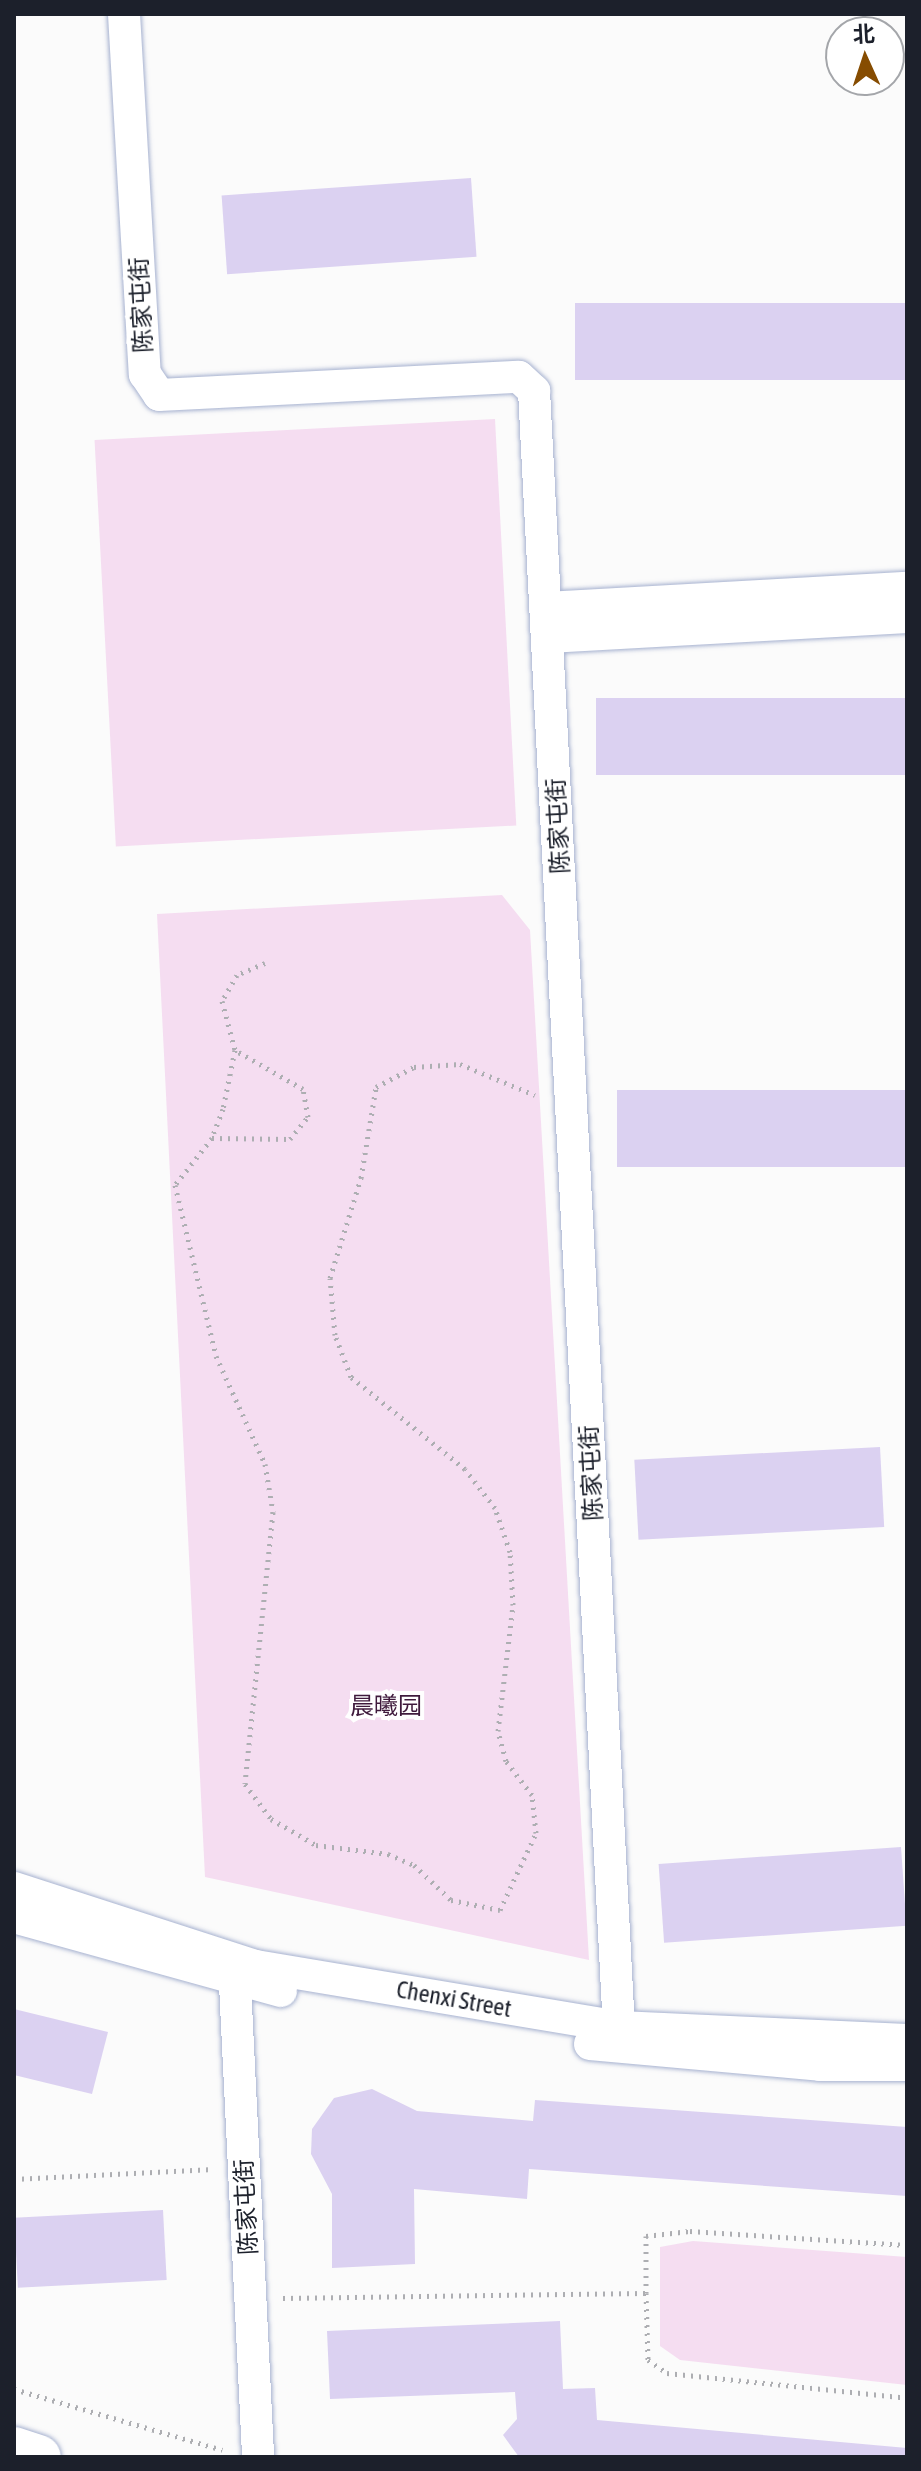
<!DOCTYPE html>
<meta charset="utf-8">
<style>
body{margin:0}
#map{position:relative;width:921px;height:2471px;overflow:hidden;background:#fbfbfb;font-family:"Asap Condensed","Noto Sans SC",sans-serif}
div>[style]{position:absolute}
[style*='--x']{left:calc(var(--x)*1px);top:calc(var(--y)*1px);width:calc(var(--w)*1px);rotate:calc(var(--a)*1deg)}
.green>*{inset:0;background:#f5ddf1;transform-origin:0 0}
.building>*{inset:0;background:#dbd1f1;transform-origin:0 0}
.path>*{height:5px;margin-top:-2.5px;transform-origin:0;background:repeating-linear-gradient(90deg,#adaeb2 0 2px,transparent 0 8px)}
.roads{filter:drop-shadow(0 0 2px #a7b2d0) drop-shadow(0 0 2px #a7b2d0)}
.street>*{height:32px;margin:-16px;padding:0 16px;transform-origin:16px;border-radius:16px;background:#fff}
.secondary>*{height:44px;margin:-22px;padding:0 22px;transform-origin:22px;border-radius:22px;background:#fff}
span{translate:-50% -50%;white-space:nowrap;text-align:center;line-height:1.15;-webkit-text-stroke:8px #fff;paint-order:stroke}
.street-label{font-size:24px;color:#1c202b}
.park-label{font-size:24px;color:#3f1a3c}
.frame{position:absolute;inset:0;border:16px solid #1c202b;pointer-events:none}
.north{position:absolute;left:825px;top:16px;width:80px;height:80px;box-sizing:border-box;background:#fff;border:2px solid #a4a6aa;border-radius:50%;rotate:357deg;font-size:22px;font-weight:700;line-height:32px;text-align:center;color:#1c202b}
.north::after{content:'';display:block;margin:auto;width:28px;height:36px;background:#864c01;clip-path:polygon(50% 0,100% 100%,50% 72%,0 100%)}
</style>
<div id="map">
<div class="green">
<div style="left:495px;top:419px;width:407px;height:401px;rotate:87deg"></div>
<div style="clip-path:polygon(502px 895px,530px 930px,589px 1960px,205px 1877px,157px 914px)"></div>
<div style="clip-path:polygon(693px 2241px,907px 2257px,907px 2385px,680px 2360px,660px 2346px,660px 2247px)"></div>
</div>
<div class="building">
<div style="left:471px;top:178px;width:79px;height:250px;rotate:86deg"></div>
<div style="left:907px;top:303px;width:77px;height:332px;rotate:90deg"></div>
<div style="left:907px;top:698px;width:77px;height:311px;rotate:90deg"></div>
<div style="left:907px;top:1090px;width:77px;height:290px;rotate:90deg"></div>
<div style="left:880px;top:1447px;width:80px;height:246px;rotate:87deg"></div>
<div style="left:901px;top:1847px;width:79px;height:243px;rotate:86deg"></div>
<div style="clip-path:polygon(14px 2009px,108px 2032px,92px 2094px,14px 2075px)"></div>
<div style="clip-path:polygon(372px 2089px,417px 2111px,533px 2121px,535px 2100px,907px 2127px,907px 2196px,529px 2169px,527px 2199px,414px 2189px,415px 2264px,332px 2268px,332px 2194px,311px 2154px,312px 2129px,334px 2098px)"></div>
<div style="left:163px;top:2210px;width:70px;height:149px;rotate:87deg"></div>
<div style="clip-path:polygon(560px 2321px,563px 2389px,595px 2388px,597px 2420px,907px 2448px,907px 2457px,519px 2457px,503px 2435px,517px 2419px,515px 2392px,330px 2399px,327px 2331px)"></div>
</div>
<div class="path">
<div style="--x:265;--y:963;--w:30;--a:157"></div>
<div style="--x:237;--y:975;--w:30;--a:120"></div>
<div style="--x:222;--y:1001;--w:51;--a:75.1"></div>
<div style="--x:235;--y:1050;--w:60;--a:101.5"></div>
<div style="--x:223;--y:1109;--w:31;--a:111"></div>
<div style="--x:212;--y:1138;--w:60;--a:128.2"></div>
<div style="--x:175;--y:1185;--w:176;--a:76.5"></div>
<div style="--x:216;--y:1356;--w:119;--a:65.6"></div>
<div style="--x:265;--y:1464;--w:49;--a:80.5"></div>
<div style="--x:273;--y:1512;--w:273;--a:95.9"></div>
<div style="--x:245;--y:1784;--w:44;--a:53.4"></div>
<div style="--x:271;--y:1819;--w:52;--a:30"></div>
<div style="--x:316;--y:1845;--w:73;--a:7.1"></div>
<div style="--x:388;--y:1854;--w:28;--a:23"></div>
<div style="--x:414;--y:1865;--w:51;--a:43.4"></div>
<div style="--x:451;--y:1900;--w:50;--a:11.5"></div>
<div style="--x:500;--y:1910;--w:85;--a:-64.9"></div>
<div style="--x:536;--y:1833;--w:38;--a:-96"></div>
<div style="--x:532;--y:1795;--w:43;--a:-127.4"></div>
<div style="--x:506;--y:1761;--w:31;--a:-105"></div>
<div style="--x:498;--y:1731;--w:127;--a:-83.2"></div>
<div style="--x:513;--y:1605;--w:53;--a:-93.2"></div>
<div style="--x:510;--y:1552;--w:46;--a:-108.8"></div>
<div style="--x:495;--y:1508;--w:49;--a:-127.6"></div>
<div style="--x:465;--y:1469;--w:146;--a:-141.1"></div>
<div style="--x:351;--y:1377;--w:45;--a:-110.9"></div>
<div style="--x:335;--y:1335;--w:57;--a:-95"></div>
<div style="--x:330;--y:1278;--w:105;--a:-72.8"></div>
<div style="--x:361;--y:1178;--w:92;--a:-80.6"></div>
<div style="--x:376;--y:1087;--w:43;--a:-27.8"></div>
<div style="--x:414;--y:1067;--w:46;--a:-3.7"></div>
<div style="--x:460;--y:1064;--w:81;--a:22.5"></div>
<div style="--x:212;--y:1138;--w:78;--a:0.7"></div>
<div style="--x:290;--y:1139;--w:28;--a:-51"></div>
<div style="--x:308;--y:1117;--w:28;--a:-100"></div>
<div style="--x:303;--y:1089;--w:78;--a:-150.2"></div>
<div style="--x:14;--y:2179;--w:195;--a:-2.9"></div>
<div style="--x:646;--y:2293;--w:57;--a:-90"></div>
<div style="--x:646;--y:2236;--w:44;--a:-6.5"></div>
<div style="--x:690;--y:2231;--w:217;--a:3.7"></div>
<div style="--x:283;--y:2298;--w:363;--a:-0.8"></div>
<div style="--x:646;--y:2293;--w:67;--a:88.3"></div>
<div style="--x:648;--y:2360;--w:23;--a:34"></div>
<div style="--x:667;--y:2373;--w:241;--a:5.9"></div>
<div style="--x:14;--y:2389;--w:217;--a:16.3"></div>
</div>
<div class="roads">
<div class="street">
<div style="--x:124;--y:14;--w:361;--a:86.7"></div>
<div style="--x:145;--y:374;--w:25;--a:56"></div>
<div style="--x:159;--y:395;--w:360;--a:-2.9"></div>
<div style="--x:519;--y:377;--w:21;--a:43"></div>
<div style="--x:534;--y:391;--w:1638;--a:87.03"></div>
<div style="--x:546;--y:608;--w:362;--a:-3.2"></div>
<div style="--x:548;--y:637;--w:360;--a:-3.2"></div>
<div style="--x:14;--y:1888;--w:253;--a:17.9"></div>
<div style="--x:255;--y:1966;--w:369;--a:9.5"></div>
<div style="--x:619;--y:2027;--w:288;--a:2.6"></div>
<div style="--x:14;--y:1917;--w:277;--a:15.5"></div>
<div style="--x:234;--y:1964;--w:494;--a:87.2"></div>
<div style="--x:590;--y:2044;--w:231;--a:5.2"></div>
<div style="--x:820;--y:2065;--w:87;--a:0"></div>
</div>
<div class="secondary">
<div style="--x:14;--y:2449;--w:26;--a:18"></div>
</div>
</div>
<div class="street-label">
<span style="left:141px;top:305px;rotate:-93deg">陈家屯街</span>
<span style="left:558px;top:826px;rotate:-93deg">陈家屯街</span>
<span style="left:591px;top:1473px;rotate:-93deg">陈家屯街</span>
<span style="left:454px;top:1999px;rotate:10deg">Chenxi Street</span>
<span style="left:246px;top:2207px;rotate:-93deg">陈家屯街</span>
</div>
<div class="park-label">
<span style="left:386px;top:1706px">晨曦园</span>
</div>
<div class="frame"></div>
<div class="north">北</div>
</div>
